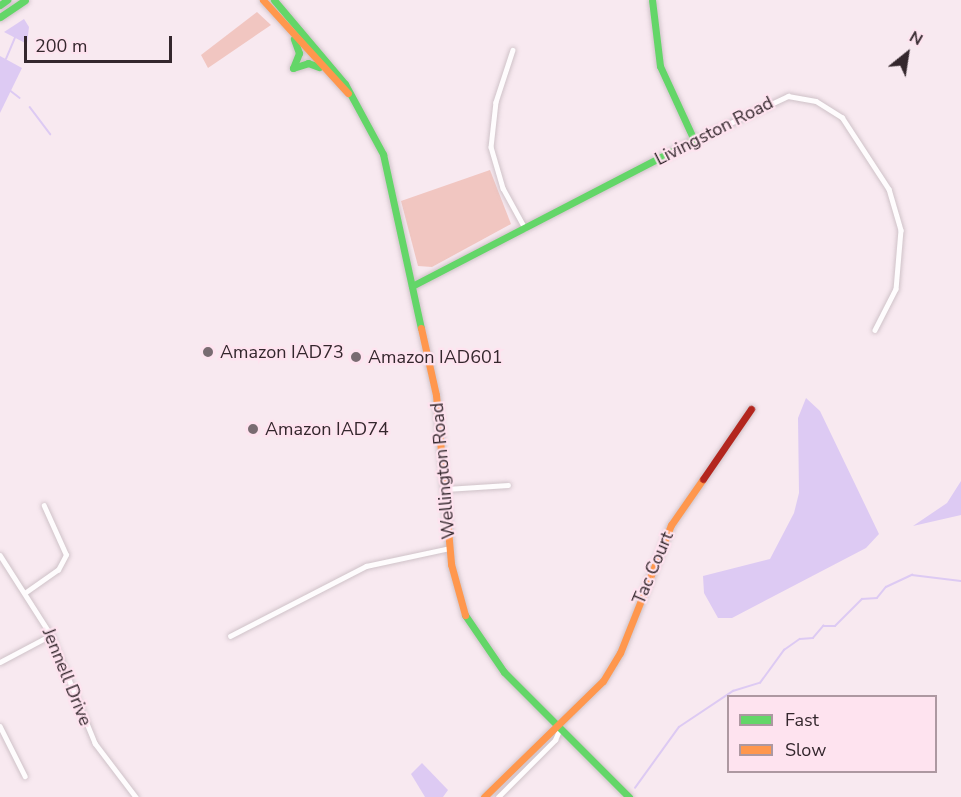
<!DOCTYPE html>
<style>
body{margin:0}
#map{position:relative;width:961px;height:797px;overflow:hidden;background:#f8e9f0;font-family:"Nunito Sans",sans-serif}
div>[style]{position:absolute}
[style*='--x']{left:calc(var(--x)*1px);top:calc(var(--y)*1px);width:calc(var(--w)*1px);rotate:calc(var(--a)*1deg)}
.forest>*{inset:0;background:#f1c6c1}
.water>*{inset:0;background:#ddcaf3}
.stream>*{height:1.5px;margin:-0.75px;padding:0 0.75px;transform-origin:0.75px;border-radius:0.75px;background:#ddcaf3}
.roads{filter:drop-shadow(0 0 2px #cfc2c8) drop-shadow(0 0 2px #cfc2c8)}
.street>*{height:4.5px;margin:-2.25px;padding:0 2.25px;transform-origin:2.25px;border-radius:2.25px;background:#fefcfd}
.fast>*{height:7px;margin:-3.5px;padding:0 3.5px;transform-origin:3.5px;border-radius:3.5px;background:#63d668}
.slow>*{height:7px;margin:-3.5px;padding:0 3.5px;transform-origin:3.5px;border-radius:3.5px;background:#ff974d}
.jam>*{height:7px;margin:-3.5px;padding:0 3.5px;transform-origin:3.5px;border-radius:3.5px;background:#b3261e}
.dots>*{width:16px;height:16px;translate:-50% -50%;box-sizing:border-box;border:3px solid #fee3ef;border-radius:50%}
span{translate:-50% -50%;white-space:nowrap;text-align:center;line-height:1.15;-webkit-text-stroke:4.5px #fee3ef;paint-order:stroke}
.street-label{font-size:18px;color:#34272d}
.poi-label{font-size:18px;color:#34272d}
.left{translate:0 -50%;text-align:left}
.legend{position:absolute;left:727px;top:695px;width:210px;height:78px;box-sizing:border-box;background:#fee3ef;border:2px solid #ad98a1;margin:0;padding:8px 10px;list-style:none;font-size:18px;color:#34272d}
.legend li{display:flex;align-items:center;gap:12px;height:30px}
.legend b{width:30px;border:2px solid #ad98a1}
.north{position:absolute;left:877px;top:24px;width:60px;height:60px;-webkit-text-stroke:4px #fee3ef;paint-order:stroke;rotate:30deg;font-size:16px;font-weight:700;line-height:24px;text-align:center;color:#34272d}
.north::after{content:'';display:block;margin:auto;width:21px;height:27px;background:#34272d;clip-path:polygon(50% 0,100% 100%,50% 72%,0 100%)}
.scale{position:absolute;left:24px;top:36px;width:148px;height:27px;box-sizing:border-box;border:3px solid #34272d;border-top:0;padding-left:8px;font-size:18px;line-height:21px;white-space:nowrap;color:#34272d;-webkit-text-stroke:4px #fee3ef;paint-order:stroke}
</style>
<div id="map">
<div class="forest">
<div style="clip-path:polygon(257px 12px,271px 25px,208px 68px,201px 55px)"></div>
<div style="clip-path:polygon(490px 170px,511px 224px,432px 267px,418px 266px,401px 201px)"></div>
</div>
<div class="water">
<div style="clip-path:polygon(24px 19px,29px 27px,27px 44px,4px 32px)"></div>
<div style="clip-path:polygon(0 56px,22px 68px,0 113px)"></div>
<div style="clip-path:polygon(806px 398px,820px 411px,879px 534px,866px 548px,732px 618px,718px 618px,704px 593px,703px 576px,770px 559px,794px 513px,799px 493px,798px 418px)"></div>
<div style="clip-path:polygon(961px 481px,961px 515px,913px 526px,947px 503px)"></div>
<div style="clip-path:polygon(422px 763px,448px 790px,443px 797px,425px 797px,411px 774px)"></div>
</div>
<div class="stream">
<div style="--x:6;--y:59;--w:23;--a:-67"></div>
<div style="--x:11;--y:91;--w:11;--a:38"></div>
<div style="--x:30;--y:107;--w:34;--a:53"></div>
<div style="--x:635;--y:788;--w:75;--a:-54.2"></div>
<div style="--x:679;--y:727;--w:65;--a:-33.7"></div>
<div style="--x:733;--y:691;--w:28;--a:-17"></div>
<div style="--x:760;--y:683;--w:41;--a:-54"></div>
<div style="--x:784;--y:650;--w:19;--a:-35"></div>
<div style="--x:800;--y:639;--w:13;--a:-4"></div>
<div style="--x:813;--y:638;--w:16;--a:-50"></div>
<div style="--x:823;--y:626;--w:12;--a:0"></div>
<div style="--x:835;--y:626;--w:38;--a:-45"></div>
<div style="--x:862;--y:599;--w:15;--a:-4"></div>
<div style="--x:877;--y:598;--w:14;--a:-51"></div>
<div style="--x:886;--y:587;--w:29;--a:-25"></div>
<div style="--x:912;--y:575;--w:49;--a:7"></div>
</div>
<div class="roads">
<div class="street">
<div style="--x:513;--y:50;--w:55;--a:108.1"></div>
<div style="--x:496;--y:102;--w:45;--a:96.3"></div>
<div style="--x:491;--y:147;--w:43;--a:73.7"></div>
<div style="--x:503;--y:188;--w:46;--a:61.2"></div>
<div style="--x:694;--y:140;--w:104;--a:-25.1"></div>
<div style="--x:788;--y:96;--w:28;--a:10"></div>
<div style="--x:816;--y:101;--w:31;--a:32"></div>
<div style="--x:842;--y:117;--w:86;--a:56.9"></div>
<div style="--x:889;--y:189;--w:43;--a:73.7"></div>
<div style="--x:901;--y:230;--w:59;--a:94.8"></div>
<div style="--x:896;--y:289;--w:46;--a:117.1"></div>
<div style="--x:446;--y:489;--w:62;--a:-3.7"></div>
<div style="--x:0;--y:555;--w:95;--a:57.5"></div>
<div style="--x:51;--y:635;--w:117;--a:67.8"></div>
<div style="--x:95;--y:743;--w:68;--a:52.8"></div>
<div style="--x:26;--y:592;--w:39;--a:-35"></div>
<div style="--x:58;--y:570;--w:17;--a:-62"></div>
<div style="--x:66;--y:555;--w:54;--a:-114.2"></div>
<div style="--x:230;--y:636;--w:153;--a:-27.2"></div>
<div style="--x:366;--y:566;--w:86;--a:-12.1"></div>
<div style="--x:0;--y:662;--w:58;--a:-27.9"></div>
<div style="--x:0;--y:726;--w:56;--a:63.4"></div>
<div style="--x:498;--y:797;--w:81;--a:-45"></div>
<div style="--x:555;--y:740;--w:13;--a:-67"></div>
</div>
<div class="fast">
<div style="--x:274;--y:0;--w:110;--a:49.8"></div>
<div style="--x:345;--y:84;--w:80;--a:61.5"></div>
<div style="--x:383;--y:154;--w:178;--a:77.7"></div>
<div style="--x:0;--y:5;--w:9;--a:-36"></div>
<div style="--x:0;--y:17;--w:30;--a:-34"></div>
<div style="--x:293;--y:68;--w:16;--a:-68"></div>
<div style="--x:299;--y:53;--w:15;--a:-110"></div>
<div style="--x:293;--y:68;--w:16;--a:-18"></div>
<div style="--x:308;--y:63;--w:12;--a:20"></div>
<div style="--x:412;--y:286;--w:318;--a:-27.4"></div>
<div style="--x:694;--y:140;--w:81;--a:-114.7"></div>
<div style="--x:660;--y:66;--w:66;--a:-96.9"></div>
<div style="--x:465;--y:615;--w:69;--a:55.6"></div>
<div style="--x:504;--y:672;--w:177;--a:45"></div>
</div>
<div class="slow">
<div style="--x:263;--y:0;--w:126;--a:47.6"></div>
<div style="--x:421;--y:328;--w:69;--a:77.4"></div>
<div style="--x:436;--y:395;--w:170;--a:84.9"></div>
<div style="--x:451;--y:564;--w:53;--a:74.6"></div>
<div style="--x:484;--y:797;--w:166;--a:-44.3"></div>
<div style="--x:603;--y:681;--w:33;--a:-59"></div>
<div style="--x:620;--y:653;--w:138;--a:-68.3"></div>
<div style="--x:671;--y:525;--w:56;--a:-55.2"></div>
</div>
<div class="jam">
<div style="--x:703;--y:479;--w:85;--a:-55.6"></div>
</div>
</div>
<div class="dots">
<div style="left:208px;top:352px;background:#796b71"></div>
<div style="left:356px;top:357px;background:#796b71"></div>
<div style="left:253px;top:429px;background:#796b71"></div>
</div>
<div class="street-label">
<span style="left:714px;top:131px;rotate:-27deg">Livingston Road</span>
<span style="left:443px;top:471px;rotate:-95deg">Wellington Road</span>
<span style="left:653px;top:568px;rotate:-67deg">Tac Court</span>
<span style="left:67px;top:677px;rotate:68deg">Jennell Drive</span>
</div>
<div class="poi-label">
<span class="left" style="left:220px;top:352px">Amazon IAD73</span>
<span class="left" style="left:368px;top:357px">Amazon IAD601</span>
<span class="left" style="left:265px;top:429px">Amazon IAD74</span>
</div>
<ul class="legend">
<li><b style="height:8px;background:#63d668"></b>Fast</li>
<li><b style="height:8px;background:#ff974d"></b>Slow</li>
</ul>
<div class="north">N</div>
<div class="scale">200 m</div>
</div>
